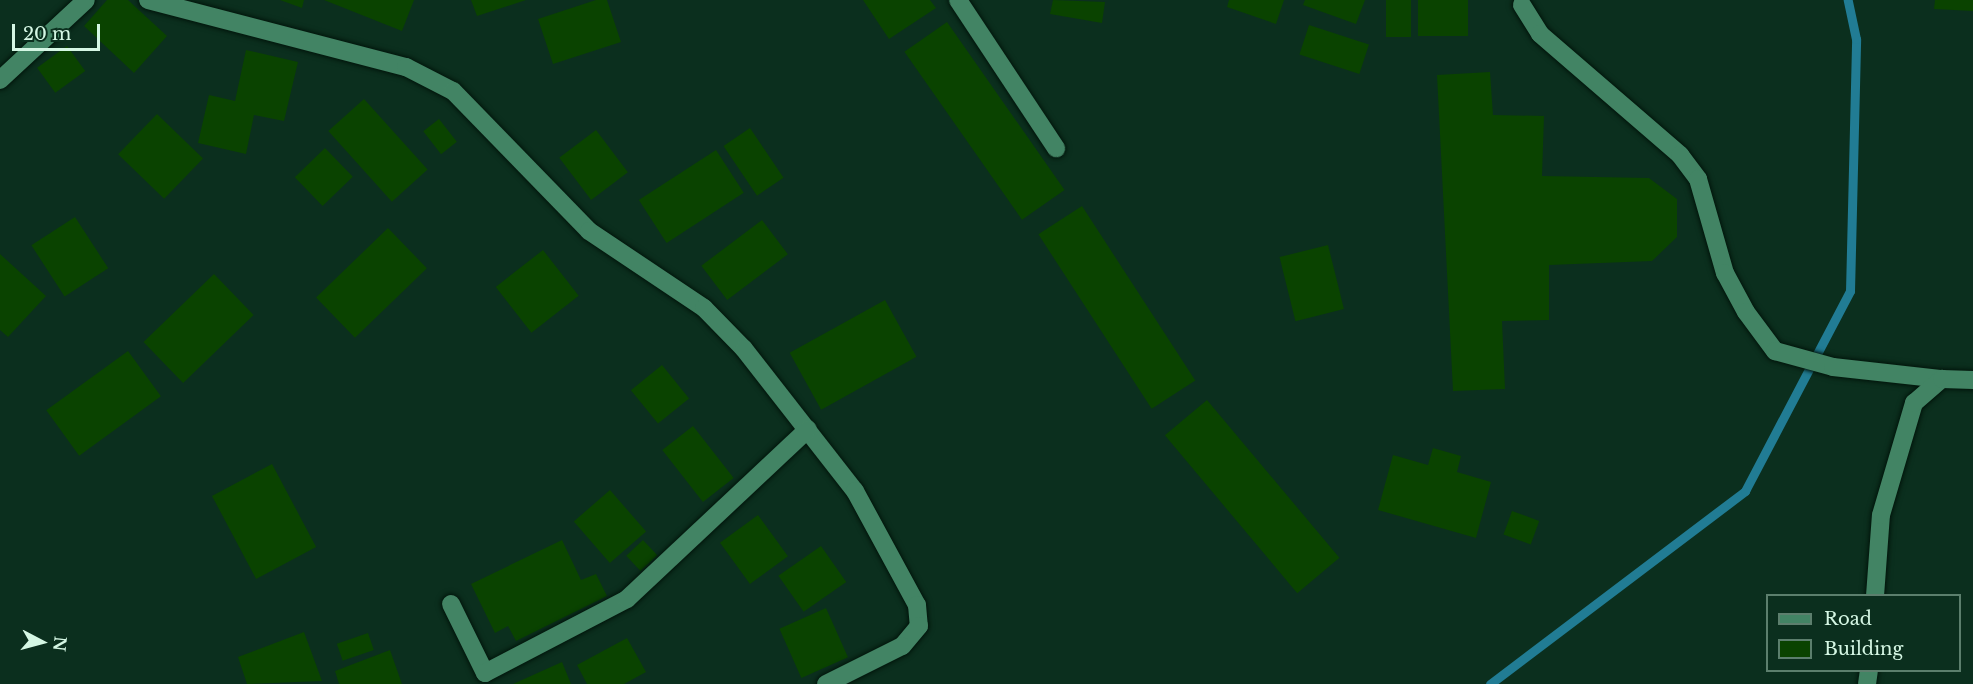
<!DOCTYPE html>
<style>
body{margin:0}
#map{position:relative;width:1973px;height:684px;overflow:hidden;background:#0b2f1e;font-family:"Libre Baskerville",serif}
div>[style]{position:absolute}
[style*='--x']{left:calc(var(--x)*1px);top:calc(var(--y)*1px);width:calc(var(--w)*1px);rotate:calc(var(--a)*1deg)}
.stream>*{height:9px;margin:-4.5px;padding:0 4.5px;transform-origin:4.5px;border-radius:4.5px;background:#217c94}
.building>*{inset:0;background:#0a4300;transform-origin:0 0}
.roads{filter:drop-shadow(0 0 2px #02150b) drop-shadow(0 0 2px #02150b)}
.minor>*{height:18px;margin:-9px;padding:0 9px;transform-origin:9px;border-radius:9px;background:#428464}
span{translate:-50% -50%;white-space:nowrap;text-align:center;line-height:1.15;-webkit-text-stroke:6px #0b2f1e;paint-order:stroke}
.legend{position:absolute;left:1766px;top:594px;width:195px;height:78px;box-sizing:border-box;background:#0b2f1e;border:2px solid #5c7f6d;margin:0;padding:8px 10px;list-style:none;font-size:18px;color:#d5f7e4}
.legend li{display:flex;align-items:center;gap:12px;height:30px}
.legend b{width:30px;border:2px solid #5c7f6d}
.north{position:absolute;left:12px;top:612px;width:60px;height:60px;-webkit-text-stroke:4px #0b2f1e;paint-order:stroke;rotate:96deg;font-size:16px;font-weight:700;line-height:24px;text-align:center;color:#d5f7e4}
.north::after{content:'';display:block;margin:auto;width:21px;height:27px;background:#d5f7e4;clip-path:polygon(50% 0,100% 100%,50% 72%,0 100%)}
.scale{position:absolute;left:12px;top:24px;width:88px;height:27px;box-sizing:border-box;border:3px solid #d5f7e4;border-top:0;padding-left:8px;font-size:18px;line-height:21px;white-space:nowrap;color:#d5f7e4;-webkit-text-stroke:4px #0b2f1e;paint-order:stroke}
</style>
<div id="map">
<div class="stream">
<div style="--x:1490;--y:684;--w:320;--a:-37.1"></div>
<div style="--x:1745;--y:491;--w:226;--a:-62.3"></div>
<div style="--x:1850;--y:291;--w:252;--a:-88.6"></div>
<div style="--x:1856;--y:39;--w:40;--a:-102"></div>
</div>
<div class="building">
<div style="clip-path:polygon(107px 0,128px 0,167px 36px,134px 73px,84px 26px)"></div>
<div style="clip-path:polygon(280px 0,304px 0,302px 8px)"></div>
<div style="clip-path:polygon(324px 0,414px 0,402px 31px)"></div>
<div style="clip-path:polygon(471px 0,526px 0,477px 16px)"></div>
<div style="clip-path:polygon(596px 0,607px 0,621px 42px,553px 64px,538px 19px)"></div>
<div style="clip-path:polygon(863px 0,930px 0,936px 8px,889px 39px)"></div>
<div style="clip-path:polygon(1053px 0,1105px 2px,1102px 23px,1050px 14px)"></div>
<div style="clip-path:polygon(1229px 0,1284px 0,1276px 24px,1227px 7px)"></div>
<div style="clip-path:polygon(1305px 0,1365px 0,1356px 24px,1303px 5px)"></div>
<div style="left:1386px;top:0;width:25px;height:37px"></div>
<div style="left:1418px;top:0;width:50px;height:36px"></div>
<div style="clip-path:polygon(1935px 0,1973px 0,1973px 11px,1934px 9px)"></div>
<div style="left:947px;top:22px;width:205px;height:52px;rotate:55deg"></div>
<div style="left:1309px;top:25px;width:63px;height:31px;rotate:18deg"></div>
<div style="left:67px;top:46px;width:31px;height:37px;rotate:54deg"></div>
<div style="clip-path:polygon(246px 50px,298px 62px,284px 121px,254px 115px,246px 154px,198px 143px,209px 95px,235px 101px)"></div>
<div style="clip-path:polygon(1490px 72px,1493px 115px,1544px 116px,1542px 176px,1649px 178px,1677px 199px,1677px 237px,1652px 261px,1549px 265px,1549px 320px,1502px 321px,1505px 389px,1453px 391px,1437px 75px)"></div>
<div style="left:364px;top:99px;width:95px;height:48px;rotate:48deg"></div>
<div style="left:157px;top:114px;width:64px;height:56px;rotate:44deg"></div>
<div style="left:439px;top:119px;width:29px;height:20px;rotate:52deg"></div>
<div style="left:750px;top:128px;width:60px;height:32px;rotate:56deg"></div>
<div style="left:596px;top:130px;width:53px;height:46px;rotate:53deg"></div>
<div style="left:325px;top:148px;width:40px;height:42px;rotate:46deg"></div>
<div style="left:716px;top:150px;width:51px;height:92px;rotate:57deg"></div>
<div style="left:1082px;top:206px;width:208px;height:52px;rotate:57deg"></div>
<div style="left:75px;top:217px;width:61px;height:52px;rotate:57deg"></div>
<div style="left:762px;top:220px;width:43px;height:76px;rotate:53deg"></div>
<div style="left:388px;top:228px;width:56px;height:100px;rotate:46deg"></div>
<div style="left:1328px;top:245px;width:66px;height:50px;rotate:76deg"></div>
<div style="left:543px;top:250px;width:58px;height:60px;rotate:52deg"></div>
<div style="clip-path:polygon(0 254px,46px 296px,8px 337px,0 330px)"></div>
<div style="left:214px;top:274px;width:57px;height:98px;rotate:46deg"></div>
<div style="left:885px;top:300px;width:65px;height:109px;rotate:61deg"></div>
<div style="left:128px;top:351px;width:56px;height:101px;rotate:54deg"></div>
<div style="left:662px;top:365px;width:43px;height:40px;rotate:51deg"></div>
<div style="left:1207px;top:400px;width:206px;height:55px;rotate:50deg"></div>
<div style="left:693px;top:426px;width:66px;height:39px;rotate:52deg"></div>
<div style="clip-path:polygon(1433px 448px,1461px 456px,1457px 472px,1491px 482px,1476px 538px,1378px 510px,1393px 455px,1428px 465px)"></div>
<div style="left:272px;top:464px;width:94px;height:68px;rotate:62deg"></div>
<div style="left:610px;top:490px;width:55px;height:48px;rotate:49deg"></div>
<div style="left:1512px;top:511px;width:29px;height:25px;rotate:20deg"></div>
<div style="left:758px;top:515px;width:51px;height:47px;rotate:54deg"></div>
<div style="clip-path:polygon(562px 540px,581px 580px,596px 574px,607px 596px,516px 641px,508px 626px,495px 633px,471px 584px)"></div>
<div style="left:643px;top:540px;width:21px;height:23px;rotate:47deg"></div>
<div style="left:821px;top:546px;width:44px;height:52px;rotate:55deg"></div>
<div style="left:826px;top:608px;width:54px;height:51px;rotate:66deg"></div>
<div style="clip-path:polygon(304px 632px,322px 681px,247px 684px,238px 657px)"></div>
<div style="left:368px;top:633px;width:18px;height:33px;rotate:71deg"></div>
<div style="clip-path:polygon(627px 638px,646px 672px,624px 684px,587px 684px,577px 665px)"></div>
<div style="clip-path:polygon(390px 650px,402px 684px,339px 684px,335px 671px)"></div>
<div style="clip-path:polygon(562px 662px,571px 684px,513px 684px)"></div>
</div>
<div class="roads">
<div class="minor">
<div style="--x:148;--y:0;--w:267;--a:14.6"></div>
<div style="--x:406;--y:67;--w:53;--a:27.1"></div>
<div style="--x:453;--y:91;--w:195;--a:45.8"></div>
<div style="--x:589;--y:231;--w:138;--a:33.8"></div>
<div style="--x:704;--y:308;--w:57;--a:45.7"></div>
<div style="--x:744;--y:349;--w:180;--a:52"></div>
<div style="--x:855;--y:491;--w:130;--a:61.5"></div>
<div style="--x:917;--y:605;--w:21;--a:85"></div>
<div style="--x:919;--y:626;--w:26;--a:130"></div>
<div style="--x:902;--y:646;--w:85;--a:153.4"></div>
<div style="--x:958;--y:0;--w:178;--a:56.5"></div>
<div style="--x:1522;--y:5;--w:34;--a:58"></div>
<div style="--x:1540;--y:34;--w:185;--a:40.8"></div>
<div style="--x:1680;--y:155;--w:30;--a:53"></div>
<div style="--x:1698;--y:179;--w:98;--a:74"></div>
<div style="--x:1725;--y:273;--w:44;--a:61.7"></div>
<div style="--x:1746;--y:312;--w:49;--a:53.4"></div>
<div style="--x:1775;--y:351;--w:60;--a:15.4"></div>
<div style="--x:1833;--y:367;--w:110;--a:6.3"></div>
<div style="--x:0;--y:80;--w:117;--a:-42.9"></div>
<div style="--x:1875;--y:596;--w:81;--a:-85.8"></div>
<div style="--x:1881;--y:515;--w:117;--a:-73.6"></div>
<div style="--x:1914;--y:403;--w:37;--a:-41"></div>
<div style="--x:1942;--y:379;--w:31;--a:2"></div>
<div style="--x:451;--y:604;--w:77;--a:63.8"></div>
<div style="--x:485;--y:673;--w:160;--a:-27.5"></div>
<div style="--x:627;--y:599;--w:248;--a:-43.2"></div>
<div style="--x:1867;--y:684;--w:14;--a:-82"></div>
</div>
</div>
<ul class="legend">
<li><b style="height:8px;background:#428464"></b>Road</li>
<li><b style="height:16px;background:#0a4300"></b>Building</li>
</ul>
<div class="north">N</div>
<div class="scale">20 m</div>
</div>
